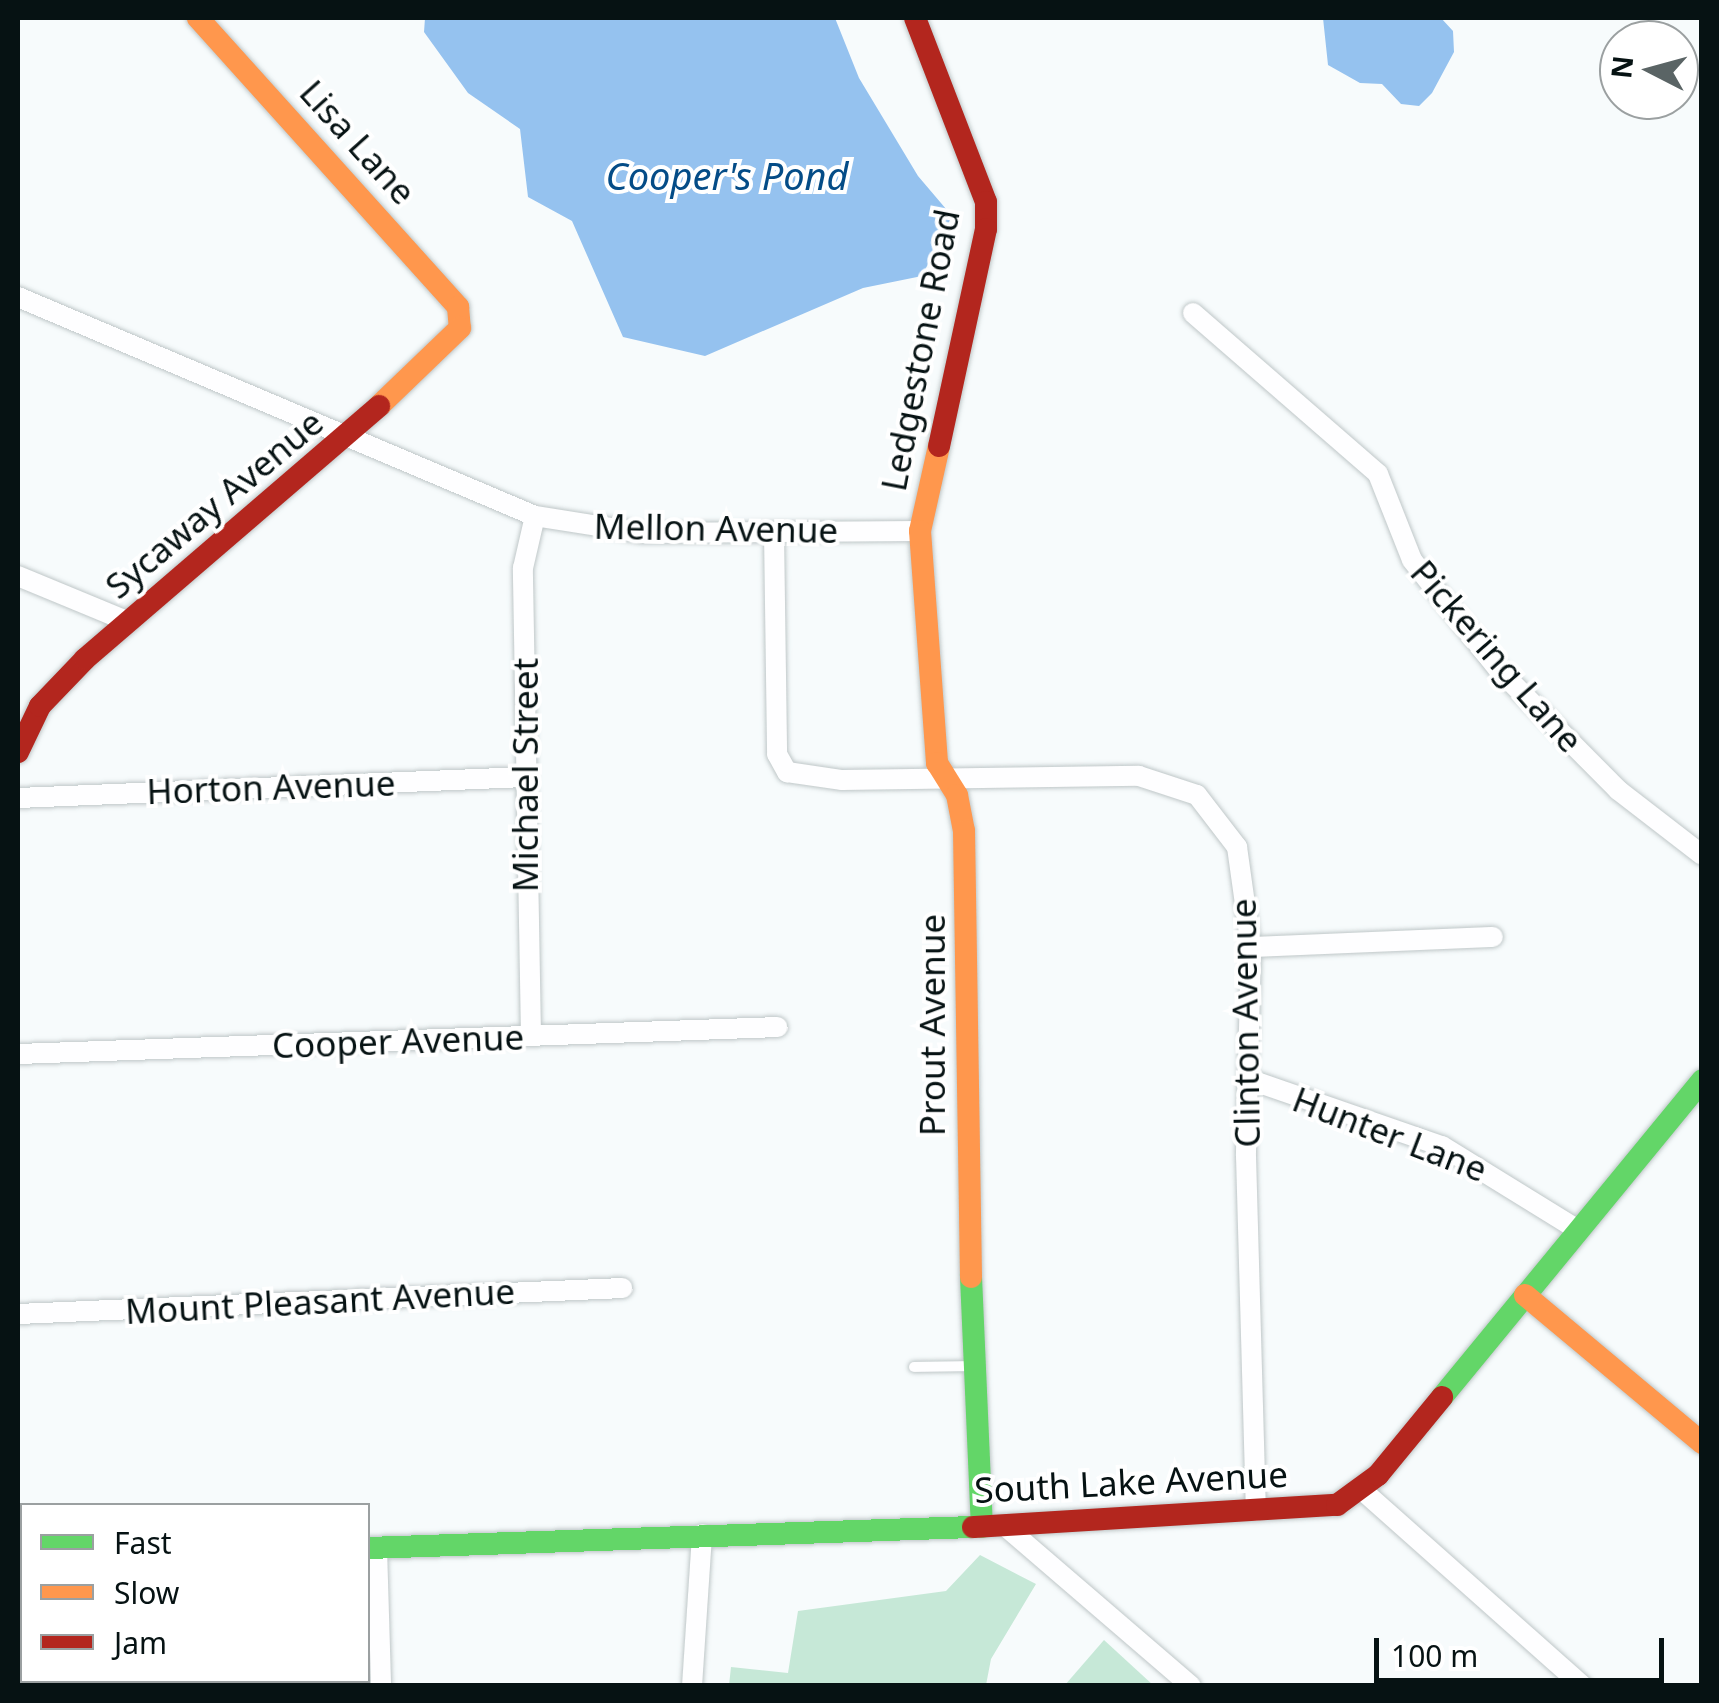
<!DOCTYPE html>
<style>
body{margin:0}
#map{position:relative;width:1719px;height:1703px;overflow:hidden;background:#f7fbfc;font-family:"Noto Sans",sans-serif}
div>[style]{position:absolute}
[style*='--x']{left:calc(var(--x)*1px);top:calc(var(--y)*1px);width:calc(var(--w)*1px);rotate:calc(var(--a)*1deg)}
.green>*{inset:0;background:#c6e8d7}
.water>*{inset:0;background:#95c2ef}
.roads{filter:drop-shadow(0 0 2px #bfc7c8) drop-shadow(0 0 2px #bfc7c8)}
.lane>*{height:10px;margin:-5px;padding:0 5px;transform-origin:5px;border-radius:5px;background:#fefeff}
.street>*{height:20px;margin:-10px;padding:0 10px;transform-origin:10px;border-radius:10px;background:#fefeff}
.fast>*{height:22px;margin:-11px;padding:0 11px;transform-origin:11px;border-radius:11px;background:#63d668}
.slow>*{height:22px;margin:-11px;padding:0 11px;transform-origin:11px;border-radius:11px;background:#ff974d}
.jam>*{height:22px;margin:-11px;padding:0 11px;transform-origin:11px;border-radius:11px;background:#b3261e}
span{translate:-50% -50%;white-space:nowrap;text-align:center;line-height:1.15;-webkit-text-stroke:8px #fff;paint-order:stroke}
.street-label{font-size:35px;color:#061213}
.water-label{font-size:38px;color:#044c87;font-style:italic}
.frame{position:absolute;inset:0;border:20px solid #061213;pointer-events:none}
.legend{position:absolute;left:20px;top:1503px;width:350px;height:180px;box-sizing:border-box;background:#fff;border:2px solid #9ba0a1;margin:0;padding:12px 18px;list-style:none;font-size:30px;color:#061213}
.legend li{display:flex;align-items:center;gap:20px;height:50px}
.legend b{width:50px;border:2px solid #9ba0a1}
.north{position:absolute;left:1599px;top:20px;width:100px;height:100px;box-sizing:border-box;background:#fff;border:2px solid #9ba0a1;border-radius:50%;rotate:276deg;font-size:28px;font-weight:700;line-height:40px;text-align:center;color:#061213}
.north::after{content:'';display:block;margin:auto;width:35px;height:45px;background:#5a6465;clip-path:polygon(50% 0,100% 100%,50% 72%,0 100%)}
.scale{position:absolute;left:1374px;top:1638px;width:290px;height:45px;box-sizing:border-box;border:5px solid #061213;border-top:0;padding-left:12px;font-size:30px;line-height:35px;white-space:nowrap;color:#061213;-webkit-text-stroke:8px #fff;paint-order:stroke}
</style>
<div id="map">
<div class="green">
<div style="clip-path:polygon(980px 1555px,1036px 1584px,991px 1659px,986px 1685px,729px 1685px,731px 1667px,788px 1673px,798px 1611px,946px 1591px)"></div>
<div style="clip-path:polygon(1104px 1640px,1153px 1685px,1065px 1685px)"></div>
</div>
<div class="water">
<div style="clip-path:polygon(425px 18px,835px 18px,859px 78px,918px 176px,952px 216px,922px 276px,863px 288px,705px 356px,623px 337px,572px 221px,528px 197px,520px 129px,468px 93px,424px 32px)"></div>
<div style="clip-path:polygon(1323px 18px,1441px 18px,1453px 31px,1454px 52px,1432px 93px,1419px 106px,1401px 104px,1382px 84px,1360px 83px,1328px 65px)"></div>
</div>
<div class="roads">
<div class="lane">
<div style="--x:914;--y:1367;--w:58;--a:-1"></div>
</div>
<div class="street">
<div style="--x:18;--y:297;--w:561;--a:22.96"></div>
<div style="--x:535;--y:516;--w:108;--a:9"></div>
<div style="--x:642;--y:533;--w:278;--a:-0.4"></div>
<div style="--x:1193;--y:313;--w:245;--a:41"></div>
<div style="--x:1378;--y:474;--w:92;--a:68.4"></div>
<div style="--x:1412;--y:560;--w:140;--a:51.7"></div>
<div style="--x:1499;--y:670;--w:169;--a:45.2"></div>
<div style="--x:1618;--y:790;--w:106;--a:37.7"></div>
<div style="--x:774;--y:532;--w:222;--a:89.2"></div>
<div style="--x:777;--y:754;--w:21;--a:61"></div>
<div style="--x:787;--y:772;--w:56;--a:8.3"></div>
<div style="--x:842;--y:780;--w:297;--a:-0.8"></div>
<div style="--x:1139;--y:776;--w:61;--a:18.1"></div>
<div style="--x:1197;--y:795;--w:66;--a:52.4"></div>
<div style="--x:1237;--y:847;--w:101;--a:82"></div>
<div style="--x:1251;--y:947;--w:209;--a:91.4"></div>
<div style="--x:1246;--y:1156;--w:355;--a:88.4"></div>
<div style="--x:18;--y:576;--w:120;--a:22.5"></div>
<div style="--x:18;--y:798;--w:507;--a:-2.37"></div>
<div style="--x:1251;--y:947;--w:242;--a:-2.4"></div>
<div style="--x:531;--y:1036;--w:468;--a:-91"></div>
<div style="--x:523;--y:568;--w:53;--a:-77"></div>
<div style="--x:18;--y:1054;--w:760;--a:-2.03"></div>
<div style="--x:1248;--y:1079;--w:205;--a:19.1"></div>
<div style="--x:1442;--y:1146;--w:160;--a:31.7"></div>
<div style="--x:18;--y:1314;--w:605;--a:-2.46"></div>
<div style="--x:1362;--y:1490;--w:295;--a:41.6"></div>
<div style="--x:1005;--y:1526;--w:245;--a:40.7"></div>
<div style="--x:377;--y:1548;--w:138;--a:88.3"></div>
<div style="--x:18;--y:1560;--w:4;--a:0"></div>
<div style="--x:692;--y:1686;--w:152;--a:-86.2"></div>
</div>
<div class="fast">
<div style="--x:971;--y:1277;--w:250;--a:87.5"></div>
<div style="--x:1442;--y:1397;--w:410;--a:-50.6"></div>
<div style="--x:368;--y:1548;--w:605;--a:-1.99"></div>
</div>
<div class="slow">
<div style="--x:198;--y:18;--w:389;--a:48"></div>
<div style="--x:458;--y:307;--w:21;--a:85"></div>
<div style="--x:460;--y:328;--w:112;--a:136.1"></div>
<div style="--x:939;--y:446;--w:87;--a:102.6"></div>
<div style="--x:920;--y:531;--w:233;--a:85.8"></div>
<div style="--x:937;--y:763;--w:38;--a:58"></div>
<div style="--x:957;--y:795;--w:37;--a:79"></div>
<div style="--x:964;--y:831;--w:446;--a:89.1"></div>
<div style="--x:1525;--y:1295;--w:231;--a:39.9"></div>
</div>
<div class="jam">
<div style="--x:915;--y:18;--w:197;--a:68.9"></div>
<div style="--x:986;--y:202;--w:27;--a:90"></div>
<div style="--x:986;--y:229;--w:222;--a:102.2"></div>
<div style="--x:18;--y:752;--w:51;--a:-64.4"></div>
<div style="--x:40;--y:706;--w:65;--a:-46.2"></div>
<div style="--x:85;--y:659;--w:388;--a:-40.7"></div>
<div style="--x:973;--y:1527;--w:365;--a:-3.5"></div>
<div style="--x:1337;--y:1505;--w:51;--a:-36.2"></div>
<div style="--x:1378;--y:1475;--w:101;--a:-50.6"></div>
</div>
</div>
<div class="street-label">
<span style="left:358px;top:142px;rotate:48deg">Lisa Lane</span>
<span style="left:920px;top:350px;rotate:-79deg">Ledgestone Road</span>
<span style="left:214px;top:504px;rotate:-40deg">Sycaway Avenue</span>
<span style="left:716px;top:528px;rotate:1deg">Mellon Avenue</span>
<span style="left:1497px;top:656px;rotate:49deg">Pickering Lane</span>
<span style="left:525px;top:775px;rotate:-90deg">Michael Street</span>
<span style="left:271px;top:787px;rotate:-2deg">Horton Avenue</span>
<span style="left:1245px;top:1023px;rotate:-91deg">Clinton Avenue</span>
<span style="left:932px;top:1025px;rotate:-90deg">Prout Avenue</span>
<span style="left:398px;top:1041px;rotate:-2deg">Cooper Avenue</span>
<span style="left:1390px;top:1134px;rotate:21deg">Hunter Lane</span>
<span style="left:320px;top:1301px;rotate:-3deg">Mount Pleasant Avenue</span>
<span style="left:1131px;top:1482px;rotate:-3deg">South Lake Avenue</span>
</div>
<div class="water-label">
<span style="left:727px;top:176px">Cooper's Pond</span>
</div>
<div class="frame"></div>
<ul class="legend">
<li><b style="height:12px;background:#63d668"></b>Fast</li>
<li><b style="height:12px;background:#ff974d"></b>Slow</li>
<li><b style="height:12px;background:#b3261e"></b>Jam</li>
</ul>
<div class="north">N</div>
<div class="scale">100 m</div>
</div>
